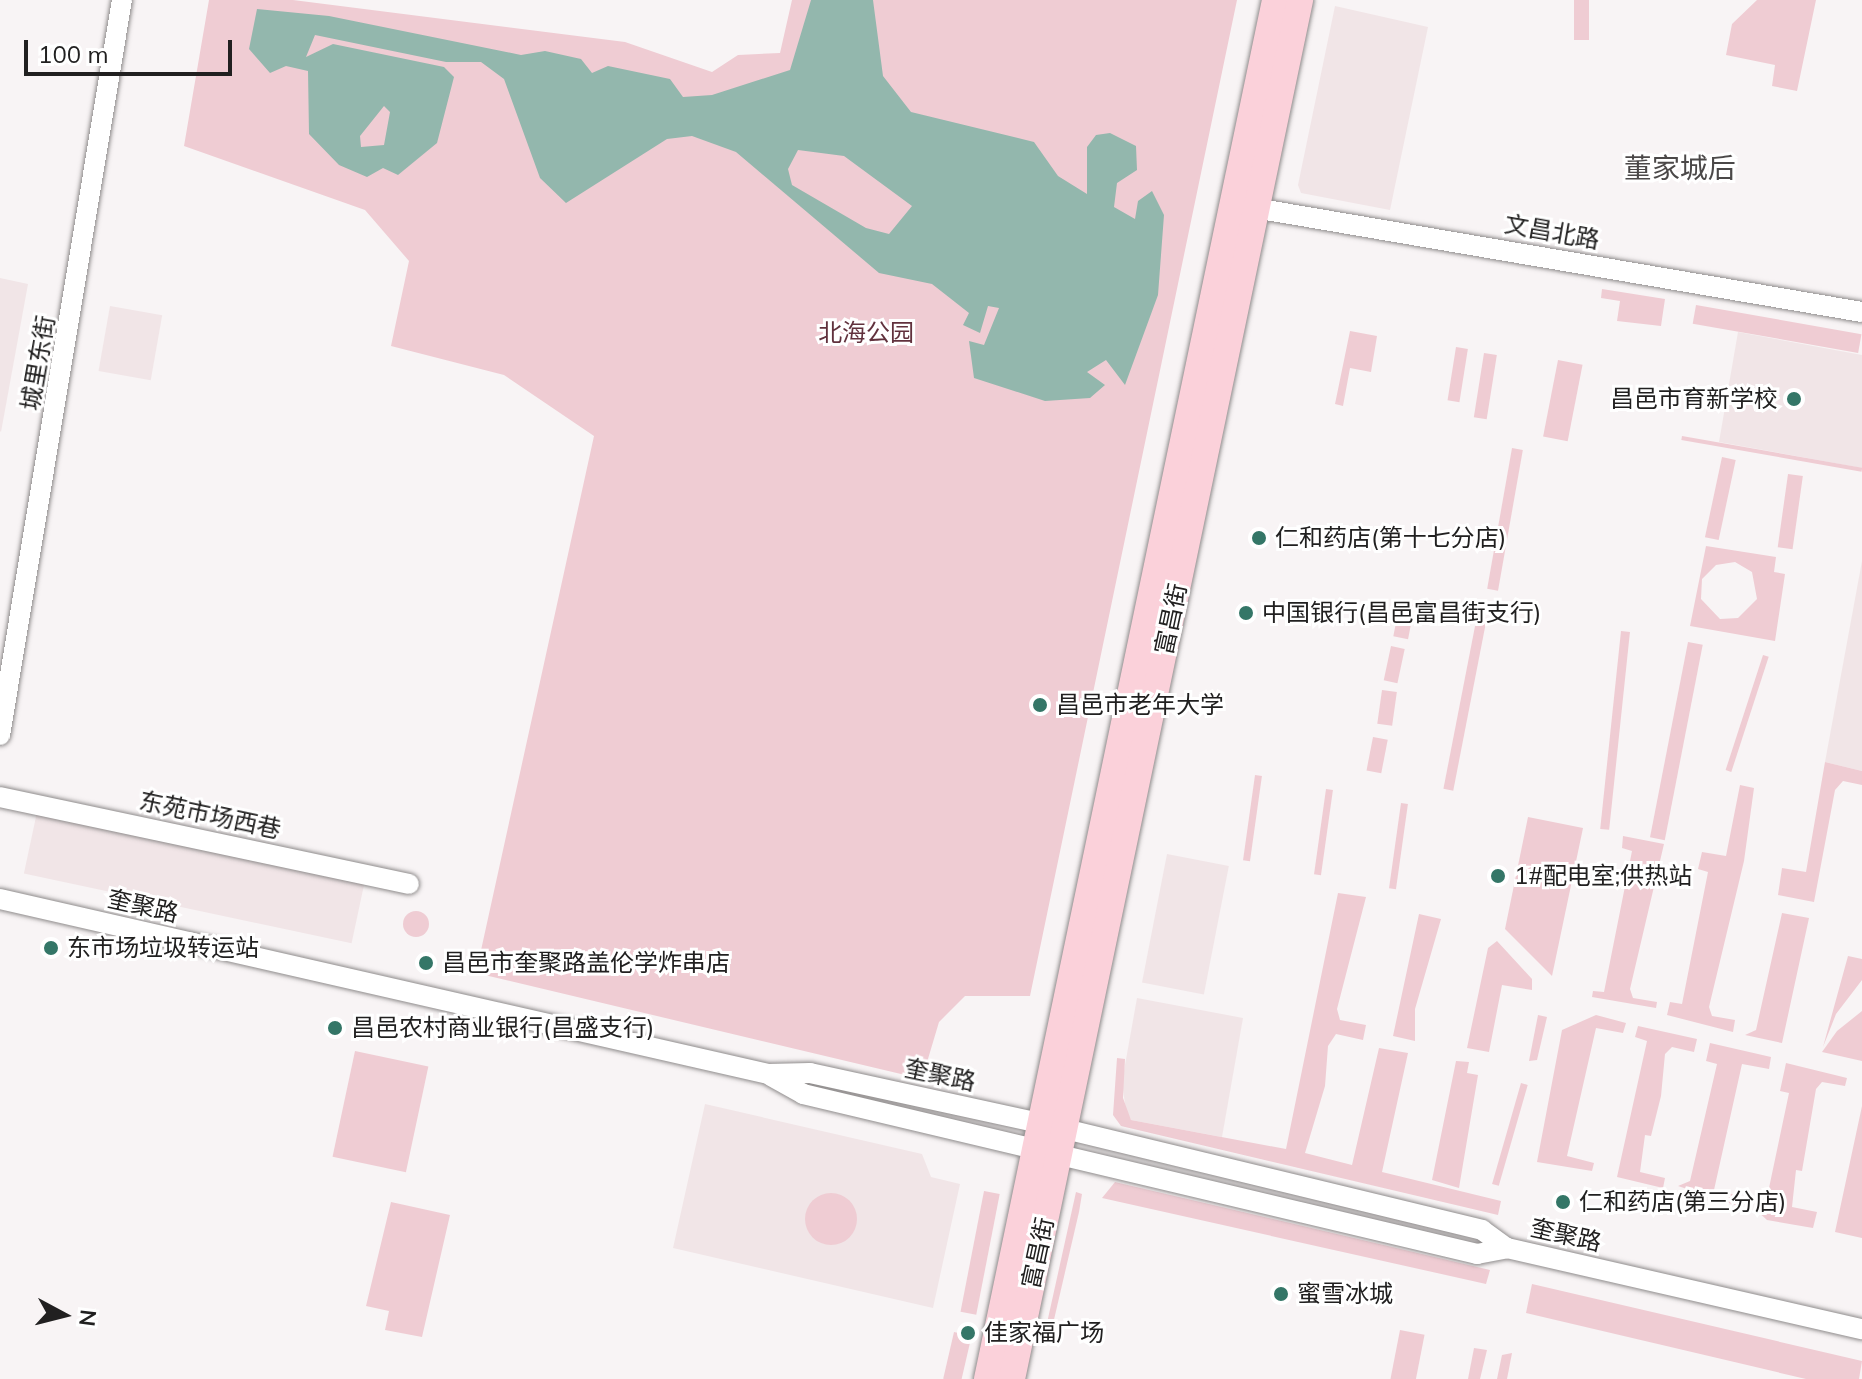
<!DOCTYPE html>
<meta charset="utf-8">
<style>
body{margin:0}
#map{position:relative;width:1862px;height:1379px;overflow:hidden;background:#f8f4f5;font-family:Mulish,"Noto Sans SC",sans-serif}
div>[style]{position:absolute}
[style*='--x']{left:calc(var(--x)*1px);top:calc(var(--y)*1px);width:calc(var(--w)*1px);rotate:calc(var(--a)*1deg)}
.built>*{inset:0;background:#f1e5e7;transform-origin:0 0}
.green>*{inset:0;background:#efccd3;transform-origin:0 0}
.round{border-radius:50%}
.water>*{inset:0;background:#93b7ad}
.roads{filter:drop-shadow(0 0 2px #8f8c8c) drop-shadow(0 0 2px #8f8c8c)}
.minor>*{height:20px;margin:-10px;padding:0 10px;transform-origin:10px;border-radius:10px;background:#fff}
.major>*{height:26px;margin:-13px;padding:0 13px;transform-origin:13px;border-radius:13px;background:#fbd1da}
.dots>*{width:22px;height:22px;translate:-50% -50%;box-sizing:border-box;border:4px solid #fff;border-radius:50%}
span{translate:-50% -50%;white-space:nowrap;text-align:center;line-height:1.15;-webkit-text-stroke:6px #fff;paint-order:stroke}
.street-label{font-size:24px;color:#212020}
.park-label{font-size:24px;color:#61313d}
.poi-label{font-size:24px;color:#212020}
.right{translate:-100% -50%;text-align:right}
.left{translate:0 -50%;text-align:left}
.quarter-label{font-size:28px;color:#4b4848}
.north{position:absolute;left:24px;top:1275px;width:80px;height:80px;-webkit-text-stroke:6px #fff;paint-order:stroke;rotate:97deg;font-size:22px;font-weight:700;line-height:32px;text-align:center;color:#212020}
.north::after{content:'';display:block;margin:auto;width:28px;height:36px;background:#212020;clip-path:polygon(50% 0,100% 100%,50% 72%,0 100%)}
.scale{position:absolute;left:24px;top:40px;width:208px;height:36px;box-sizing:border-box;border:4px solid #212020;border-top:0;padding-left:10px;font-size:24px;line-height:28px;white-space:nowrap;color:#212020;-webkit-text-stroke:6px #fff;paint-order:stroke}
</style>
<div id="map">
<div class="built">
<div style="clip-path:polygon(1335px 6px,1428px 27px,1390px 210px,1301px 193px,1298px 185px)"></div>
<div style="clip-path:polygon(0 278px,28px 284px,1px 432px,0 431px)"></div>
<div style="left:110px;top:306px;width:53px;height:66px;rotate:10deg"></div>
<div style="clip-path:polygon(1738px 332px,1862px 355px,1862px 468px,1719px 442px)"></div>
<div style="clip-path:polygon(1862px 561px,1862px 771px,1825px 762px)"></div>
<div style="left:37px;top:812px;width:335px;height:63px;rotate:12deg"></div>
<div style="left:1167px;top:854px;width:63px;height:131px;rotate:11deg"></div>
<div style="clip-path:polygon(1137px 998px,1243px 1018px,1222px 1137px,1131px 1120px,1126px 1111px,1122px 1082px)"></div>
<div style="clip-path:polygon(705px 1104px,922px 1154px,931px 1177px,960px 1184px,933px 1308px,673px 1248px)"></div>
</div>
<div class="green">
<div style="clip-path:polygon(209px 0,293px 0,625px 42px,712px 72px,738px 55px,780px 53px,792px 0,1237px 0,1030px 996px,965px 996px,939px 1022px,922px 1079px,476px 973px,594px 436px,504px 375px,391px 346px,409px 261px,365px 210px,184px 146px)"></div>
<div style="left:1574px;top:0;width:15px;height:40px"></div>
<div style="clip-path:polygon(1757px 0,1816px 0,1797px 91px,1772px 86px,1775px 65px,1726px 55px,1732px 24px)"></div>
<div style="clip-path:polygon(1602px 289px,1665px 299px,1661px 326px,1617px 321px,1620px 301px,1601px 298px)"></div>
<div style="left:1696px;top:305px;width:168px;height:19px;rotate:10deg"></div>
<div style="clip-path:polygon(1350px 331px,1377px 336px,1371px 372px,1350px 368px,1343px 406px,1335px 404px)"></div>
<div style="left:1456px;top:347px;width:12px;height:54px;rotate:9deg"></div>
<div style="left:1484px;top:353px;width:13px;height:65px;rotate:9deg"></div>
<div style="left:1558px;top:360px;width:25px;height:78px;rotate:11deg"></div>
<div style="left:1682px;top:436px;width:183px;height:4px;rotate:10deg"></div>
<div style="left:1512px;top:448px;width:11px;height:143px;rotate:10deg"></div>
<div style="left:1722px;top:457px;width:14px;height:82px;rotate:12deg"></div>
<div style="left:1788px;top:474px;width:15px;height:74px;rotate:8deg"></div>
<div style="clip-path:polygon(evenodd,1706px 546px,1776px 557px,1774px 572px,1785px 574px,1775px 641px,1690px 626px,1706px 546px,1735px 562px,1752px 572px,1757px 599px,1738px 618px,1720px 619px,1701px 599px,1702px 579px,1716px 565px,1735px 562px)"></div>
<div style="left:1400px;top:602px;width:15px;height:35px;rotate:11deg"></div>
<div style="left:1477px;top:616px;width:10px;height:176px;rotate:11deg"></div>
<div style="left:1621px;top:631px;width:9px;height:199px;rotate:6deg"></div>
<div style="left:1688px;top:642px;width:15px;height:199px;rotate:11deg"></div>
<div style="left:1391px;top:646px;width:14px;height:35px;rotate:12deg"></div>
<div style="left:1763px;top:655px;width:6px;height:121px;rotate:18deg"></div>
<div style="left:1382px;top:690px;width:15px;height:34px;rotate:8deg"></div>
<div style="left:1373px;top:737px;width:15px;height:34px;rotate:11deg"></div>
<div style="clip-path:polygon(1825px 762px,1862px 771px,1862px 785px,1843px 781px,1835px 790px,1814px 902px,1778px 895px,1782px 868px,1806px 872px)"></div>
<div style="left:1255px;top:775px;width:7px;height:86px;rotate:8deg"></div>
<div style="clip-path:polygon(1740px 785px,1754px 788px,1744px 861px,1709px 1007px,1712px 1016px,1735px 1020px,1733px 1032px,1667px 1015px,1670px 1002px,1682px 1004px,1708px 872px,1698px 869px,1702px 852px,1726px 856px)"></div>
<div style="left:1326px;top:789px;width:7px;height:86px;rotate:8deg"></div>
<div style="left:1401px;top:803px;width:7px;height:86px;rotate:8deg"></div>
<div style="clip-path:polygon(1528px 817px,1583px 828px,1552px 976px,1505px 929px)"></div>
<div style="clip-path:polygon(1623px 836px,1664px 844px,1630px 989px,1633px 998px,1657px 1002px,1656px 1008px,1592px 997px,1593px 991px,1604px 992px,1632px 851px,1622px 848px)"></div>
<div style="clip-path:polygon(1338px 893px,1366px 897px,1337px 1009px,1340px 1020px,1366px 1025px,1363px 1040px,1336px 1034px,1328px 1046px,1325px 1086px,1305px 1153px,1352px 1165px,1379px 1048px,1408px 1053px,1382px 1172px,1501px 1201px,1498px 1215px,1121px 1126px,1113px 1115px,1117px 1058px,1125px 1059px,1123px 1098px,1131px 1120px,1286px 1149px)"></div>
<div class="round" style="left:403px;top:911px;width:26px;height:26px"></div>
<div style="clip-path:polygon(1782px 913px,1809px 918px,1782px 1043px,1745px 1035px,1756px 1030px)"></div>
<div style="clip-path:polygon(1419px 914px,1441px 919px,1415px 1009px,1415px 1041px,1393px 1036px)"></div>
<div style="clip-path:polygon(1497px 941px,1532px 979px,1532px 990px,1502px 985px,1489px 1052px,1467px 1048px,1488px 948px)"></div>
<div style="clip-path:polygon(1848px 956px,1862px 959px,1862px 980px,1836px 1014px,1823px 1047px)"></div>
<div style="clip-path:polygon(1862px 1011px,1862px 1061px,1822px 1052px,1837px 1031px)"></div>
<div style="clip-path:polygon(1538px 1015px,1547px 1017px,1537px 1060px,1529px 1061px)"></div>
<div style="clip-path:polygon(1596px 1015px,1626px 1023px,1623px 1033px,1596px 1028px,1567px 1156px,1594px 1163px,1592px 1171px,1537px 1162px,1562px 1030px)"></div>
<div style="clip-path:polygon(1638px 1026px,1697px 1039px,1694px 1052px,1672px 1047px,1665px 1054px,1661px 1096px,1651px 1136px,1645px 1135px,1640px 1172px,1665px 1178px,1663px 1188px,1617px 1177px,1647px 1041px,1635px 1037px)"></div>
<div style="clip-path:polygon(1710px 1043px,1771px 1057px,1769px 1069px,1742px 1064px,1714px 1190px,1741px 1196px,1738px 1206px,1678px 1186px,1690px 1181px,1717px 1064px,1706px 1061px)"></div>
<div style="left:355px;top:1051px;width:75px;height:108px;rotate:12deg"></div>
<div style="clip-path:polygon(1456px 1061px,1469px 1062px,1467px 1073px,1478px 1075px,1459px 1188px,1432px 1180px)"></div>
<div style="clip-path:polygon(1786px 1063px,1847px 1078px,1845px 1086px,1822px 1082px,1816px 1089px,1802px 1171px,1796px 1170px,1792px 1207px,1817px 1212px,1813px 1228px,1767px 1220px,1756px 1210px,1765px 1207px,1789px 1093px,1780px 1091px)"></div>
<div style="left:1521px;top:1083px;width:7px;height:105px;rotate:16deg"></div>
<div style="clip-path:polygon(1862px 1106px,1862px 1238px,1835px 1232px)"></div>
<div style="clip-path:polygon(1115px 1182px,1490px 1270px,1486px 1284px,1102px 1198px)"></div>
<div style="left:984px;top:1191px;width:16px;height:123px;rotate:11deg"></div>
<div style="clip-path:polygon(1076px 1192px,1082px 1194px,1079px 1212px,1053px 1324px,1047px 1323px)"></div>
<div class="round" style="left:805px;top:1193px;width:52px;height:52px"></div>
<div style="clip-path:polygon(391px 1202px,450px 1215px,422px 1337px,385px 1330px,389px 1311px,366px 1306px)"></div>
<div style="clip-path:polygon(1532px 1284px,1862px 1361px,1859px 1379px,1806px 1379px,1526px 1313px)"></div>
<div style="left:1400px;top:1330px;width:25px;height:50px;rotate:11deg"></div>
<div style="left:954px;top:1332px;width:18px;height:48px;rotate:13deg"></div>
<div style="clip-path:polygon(1474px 1348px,1487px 1350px,1480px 1379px,1468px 1379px)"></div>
<div style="clip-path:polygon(1512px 1353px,1507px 1379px,1497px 1379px,1502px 1355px)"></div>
</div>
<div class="water">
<div style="clip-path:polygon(evenodd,811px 0,873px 0,883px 76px,911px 112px,1034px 142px,1058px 176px,1087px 194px,1087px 147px,1096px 135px,1110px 133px,1136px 146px,1137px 170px,1117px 183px,1114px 207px,1135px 219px,1138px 201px,1152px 191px,1164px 215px,1158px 295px,1125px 385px,1106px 360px,1087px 372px,1105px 385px,1090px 398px,1045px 401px,974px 378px,969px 341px,984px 345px,999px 308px,988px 306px,980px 333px,963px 325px,969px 313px,932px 284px,879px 273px,736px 152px,692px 136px,667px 139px,566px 203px,540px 178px,504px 79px,481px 62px,446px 62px,315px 35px,306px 57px,333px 44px,444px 67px,454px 77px,437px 143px,398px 175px,383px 168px,367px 177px,339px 165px,309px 134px,308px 71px,286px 66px,270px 73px,249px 49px,257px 9px,329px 16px,521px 55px,545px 51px,581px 59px,592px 73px,608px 66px,670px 79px,683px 97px,712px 95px,790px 70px,811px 0,384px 106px,390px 112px,384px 145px,361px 147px,360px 136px,384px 106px,811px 0,798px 150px,844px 156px,912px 206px,889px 234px,866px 228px,792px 185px,788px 169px,798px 150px)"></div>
</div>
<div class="roads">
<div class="minor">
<div style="--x:1243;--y:206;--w:628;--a:9.72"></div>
<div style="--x:0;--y:735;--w:745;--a:-80.58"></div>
<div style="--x:0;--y:797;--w:418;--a:12"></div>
<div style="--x:0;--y:899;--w:788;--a:12.84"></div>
<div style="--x:768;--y:1074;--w:42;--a:-1.4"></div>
<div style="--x:810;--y:1073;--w:235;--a:12.3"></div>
<div style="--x:1040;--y:1123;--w:455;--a:13.6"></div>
<div style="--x:1482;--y:1230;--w:31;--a:36"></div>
<div style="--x:1507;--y:1248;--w:364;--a:12.9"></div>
<div style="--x:771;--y:1076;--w:37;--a:29"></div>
<div style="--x:803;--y:1094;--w:693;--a:13.35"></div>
<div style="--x:1477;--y:1254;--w:31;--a:-11"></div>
</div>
<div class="major">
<div style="--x:987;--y:1379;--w:1409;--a:-78.2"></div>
<div style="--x:1012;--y:1379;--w:1409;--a:-78.2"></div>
</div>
</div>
<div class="dots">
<div style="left:1794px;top:399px;background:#347667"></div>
<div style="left:1259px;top:538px;background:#347667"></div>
<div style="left:1246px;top:613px;background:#347667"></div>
<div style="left:1040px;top:705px;background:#347667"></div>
<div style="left:1498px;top:876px;background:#347667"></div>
<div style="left:51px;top:948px;background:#347667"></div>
<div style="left:426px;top:963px;background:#347667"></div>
<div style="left:335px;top:1028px;background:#347667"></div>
<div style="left:1563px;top:1202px;background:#347667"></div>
<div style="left:1281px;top:1294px;background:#347667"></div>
<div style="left:968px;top:1333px;background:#347667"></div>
</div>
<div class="street-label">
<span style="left:1552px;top:232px;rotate:10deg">文昌北路</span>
<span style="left:38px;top:363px;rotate:-80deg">城里东街</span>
<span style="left:1171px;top:619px;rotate:-78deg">富昌街</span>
<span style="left:210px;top:815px;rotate:12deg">东苑市场西巷</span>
<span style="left:143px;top:906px;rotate:13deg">奎聚路</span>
<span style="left:940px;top:1075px;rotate:12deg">奎聚路</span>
<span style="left:1566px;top:1235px;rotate:13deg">奎聚路</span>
<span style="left:1038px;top:1253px;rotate:-78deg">富昌街</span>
</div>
<div class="park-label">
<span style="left:866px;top:333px">北海公园</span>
</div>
<div class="poi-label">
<span class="right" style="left:1778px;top:399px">昌邑市育新学校</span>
<span class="left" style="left:1275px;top:538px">仁和药店(第十七分店)</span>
<span class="left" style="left:1262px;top:613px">中国银行(昌邑富昌街支行)</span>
<span class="left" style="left:1056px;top:705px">昌邑市老年大学</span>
<span class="left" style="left:1514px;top:876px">1#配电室;供热站</span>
<span class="left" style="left:67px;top:948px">东市场垃圾转运站</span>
<span class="left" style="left:442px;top:963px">昌邑市奎聚路盖伦学炸串店</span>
<span class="left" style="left:351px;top:1028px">昌邑农村商业银行(昌盛支行)</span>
<span class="left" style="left:1579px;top:1202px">仁和药店(第三分店)</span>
<span class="left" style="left:1297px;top:1294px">蜜雪冰城</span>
<span class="left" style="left:984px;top:1333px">佳家福广场</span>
</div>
<div class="quarter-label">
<span style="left:1680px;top:168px">董家城后</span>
</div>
<div class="north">N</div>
<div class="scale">100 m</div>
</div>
